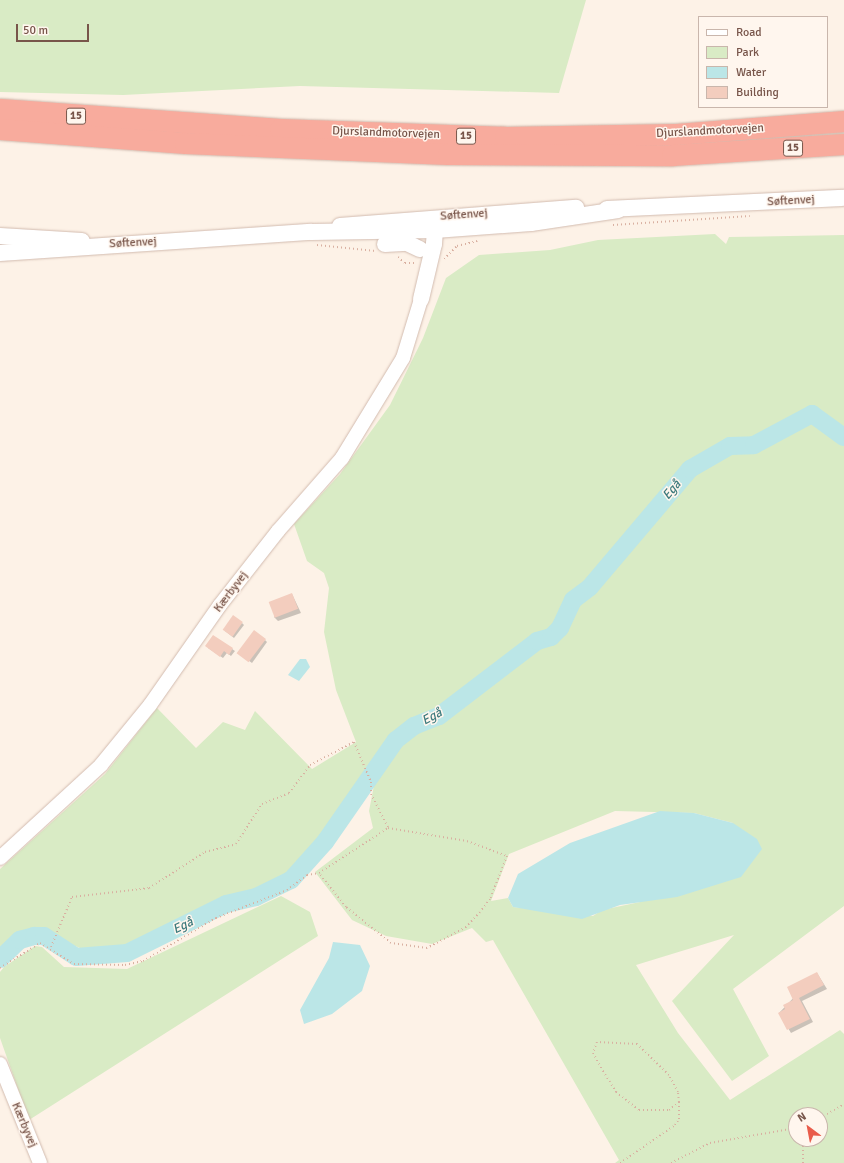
<!DOCTYPE html>
<meta charset="utf-8">
<style>
body{margin:0}
#map{position:relative;width:844px;height:1163px;overflow:hidden;background:#fdf2e7;font-family:Signika,sans-serif}
div>[style]{position:absolute}
[style*='--x']{left:calc(var(--x)*1px);top:calc(var(--y)*1px);width:calc(var(--w)*1px);rotate:calc(var(--a)*1deg)}
.green>*{inset:0;background:#d9ebc5}
.water>*{inset:0;background:#bbe6e7}
.shadow>*{inset:0;background:#0003}
.river>*{height:18px;margin:-9px;padding:0 9px;transform-origin:9px;border-radius:9px;background:#bbe6e7}
.building>*{inset:0;background:#f3cdbe;transform-origin:0 0}
.path>*{height:2px;margin-top:-1px;transform-origin:0;background:repeating-linear-gradient(90deg,#d9b0a1 0 1px,transparent 0 4px)}
.roads{filter:drop-shadow(0 0 1px #d2bbaf) drop-shadow(0 0 1px #d2bbaf)}
.tertiary>*{height:14px;margin:-7px;padding:0 7px;transform-origin:7px;border-radius:7px;background:#fff}
.secondary>*{height:16px;margin:-8px;padding:0 8px;transform-origin:8px;border-radius:8px;background:#fff}
.motorway>*{height:21px;margin:-10.5px;padding:0 10.5px;transform-origin:10.5px;border-radius:10.5px;background:#f8ab9d}
span{translate:-50% -50%;white-space:nowrap;text-align:center;line-height:1.15;-webkit-text-stroke:3px #fff6ee;paint-order:stroke}
.shield-label span{padding:1px 3px;background:#fff6ee;border:1px solid;border-radius:3px;-webkit-text-stroke-width:0}
.shield-label{font-size:11px;color:#78554a;font-weight:700}
.street-label{font-size:12px;color:#78554a}
.water-label{font-size:13px;color:#3d7a7d;font-style:italic}
.legend{position:absolute;left:698px;top:16px;width:130px;height:92px;box-sizing:border-box;background:#fff6ee;border:1px solid #c9b6ac;margin:0;padding:5px 7px;list-style:none;font-size:12px;color:#78554a}
.legend li{display:flex;align-items:center;gap:8px;height:20px}
.legend b{width:20px;border:1px solid #c9b6ac}
.north{position:absolute;left:788px;top:1107px;width:40px;height:40px;box-sizing:border-box;background:#fff6ee;border:1px solid #c9b6ac;border-radius:50%;rotate:328deg;font-size:11px;font-weight:700;line-height:16px;text-align:center;color:#78554a}
.north::after{content:'';display:block;margin:auto;width:14px;height:18px;background:#e95c4a;clip-path:polygon(50% 0,100% 100%,50% 72%,0 100%)}
.scale{position:absolute;left:16px;top:24px;width:73px;height:18px;box-sizing:border-box;border:2px solid #78554a;border-top:0;padding-left:5px;font-size:12px;line-height:14px;white-space:nowrap;color:#78554a;-webkit-text-stroke:3px #fff6ee;paint-order:stroke}
</style>
<div id="map">
<div class="green">
<div style="clip-path:polygon(0 0,586px 0,559px 93px,300px 86px,123px 95px,0 92px)"></div>
<div style="clip-path:polygon(evenodd,715px 234px,726px 244px,729px 237px,844px 235px,844px 906px,733px 989px,769px 1056px,732px 1081px,672px 1001px,734px 935px,636px 965px,678px 1033px,730px 1100px,840px 1030px,844px 1034px,844px 1163px,615px 1163px,619px 1160px,493px 940px,486px 942px,472px 928px,432px 944px,386px 936px,352px 920px,315px 872px,373px 828px,369px 811px,375px 780px,369px 774px,298px 872px,257px 893px,227px 900px,133px 946px,82px 949px,44px 932px,15px 939px,0 953px,0 869px,105px 774px,157px 708px,196px 748px,223px 722px,245px 730px,255px 711px,312px 769px,356px 742px,336px 690px,324px 632px,329px 588px,324px 573px,307px 561px,294px 524px,340px 474px,390px 405px,423px 338px,446px 278px,479px 255px,550px 250px,598px 240px,715px 234px,615px 811px,694px 813px,733px 823px,640px 902px,602px 910px,593px 916px,513px 907px,508px 898px,491px 901px,509px 854px,615px 811px,715px 234px,796px 1115px,820px 1115px,820px 1139px,796px 1139px,796px 1115px)"></div>
<div style="clip-path:polygon(281px 896px,310px 912px,318px 936px,29px 1120px,0 1038px,0 972px,4px 967px,35px 946px,42px 947px,64px 967px,127px 969px)"></div>
</div>
<div class="water">
<div style="clip-path:polygon(300px 659px,306px 659px,310px 667px,299px 681px,288px 675px)"></div>
<div style="clip-path:polygon(660px 811px,694px 813px,733px 823px,757px 839px,762px 849px,741px 877px,677px 897px,620px 905px,582px 919px,513px 907px,508px 898px,518px 874px,570px 843px)"></div>
<div style="clip-path:polygon(333px 942px,360px 945px,370px 966px,362px 991px,332px 1014px,304px 1024px,300px 1010px,329px 958px)"></div>
</div>
<div class="shadow">
<div style="clip-path:polygon(292px 594px,301px 613px,278px 621px,274px 617px)"></div>
<div style="clip-path:polygon(242px 623px,244px 625px,234px 638px,225px 631px)"></div>
<div style="clip-path:polygon(213px 636px,235px 651px,231px 656px,227px 653px,223px 658px,208px 648px)"></div>
<div style="clip-path:polygon(265px 640px,267px 642px,252px 663px,241px 655px)"></div>
<div style="clip-path:polygon(817px 973px,827px 989px,802px 1001px,813px 1022px,791px 1033px,779px 1013px)"></div>
</div>
<div class="river">
<div style="--x:0;--y:959;--w:28;--a:-44"></div>
<div style="--x:20;--y:940;--w:15;--a:-16"></div>
<div style="--x:34;--y:936;--w:10;--a:0"></div>
<div style="--x:44;--y:936;--w:38;--a:33"></div>
<div style="--x:76;--y:957;--w:51;--a:-4.5"></div>
<div style="--x:127;--y:953;--w:110;--a:-26.3"></div>
<div style="--x:226;--y:904;--w:31;--a:-13"></div>
<div style="--x:256;--y:897;--w:39;--a:-26"></div>
<div style="--x:291;--y:880;--w:51;--a:-48.2"></div>
<div style="--x:325;--y:842;--w:124;--a:-55.2"></div>
<div style="--x:396;--y:740;--w:23;--a:-38"></div>
<div style="--x:414;--y:726;--w:27;--a:-22"></div>
<div style="--x:439;--y:716;--w:123;--a:-37.4"></div>
<div style="--x:537;--y:641;--w:15;--a:-16"></div>
<div style="--x:551;--y:637;--w:13;--a:-45"></div>
<div style="--x:560;--y:628;--w:31;--a:-65"></div>
<div style="--x:573;--y:600;--w:21;--a:-37"></div>
<div style="--x:590;--y:587;--w:155;--a:-49.7"></div>
<div style="--x:690;--y:469;--w:46;--a:-29.9"></div>
<div style="--x:730;--y:446;--w:24;--a:-2"></div>
<div style="--x:754;--y:445;--w:66;--a:-28.1"></div>
<div style="--x:812;--y:414;--w:39;--a:36"></div>
</div>
<div class="building">
<div style="left:292px;top:593px;width:17px;height:25px;rotate:69deg"></div>
<div style="left:233px;top:615px;width:12px;height:18px;rotate:35deg"></div>
<div style="left:254px;top:630px;width:15px;height:29px;rotate:37deg"></div>
<div style="clip-path:polygon(213px 635px,233px 648px,229px 655px,224px 651px,220px 657px,205px 646px)"></div>
<div style="clip-path:polygon(817px 972px,824px 985px,799px 998px,810px 1019px,787px 1030px,778px 1013px,785px 1009px,783px 1005px,793px 1000px,787px 987px)"></div>
</div>
<div class="path">
<div style="--x:613;--y:225;--w:137;--a:-3.8"></div>
<div style="--x:317;--y:245;--w:59;--a:5.8"></div>
<div style="--x:398;--y:257;--w:9;--a:41"></div>
<div style="--x:405;--y:263;--w:12;--a:0"></div>
<div style="--x:444;--y:259;--w:18;--a:-45"></div>
<div style="--x:457;--y:246;--w:21;--a:-14"></div>
<div style="--x:51;--y:947;--w:54;--a:-67.2"></div>
<div style="--x:72;--y:897;--w:78;--a:-6.7"></div>
<div style="--x:149;--y:888;--w:67;--a:-32.7"></div>
<div style="--x:205;--y:852;--w:32;--a:-14"></div>
<div style="--x:236;--y:844;--w:48;--a:-57"></div>
<div style="--x:262;--y:804;--w:29;--a:-22"></div>
<div style="--x:289;--y:793;--w:35;--a:-53"></div>
<div style="--x:310;--y:765;--w:50;--a:-27.6"></div>
<div style="--x:354;--y:742;--w:43;--a:67"></div>
<div style="--x:371;--y:782;--w:12;--a:90"></div>
<div style="--x:371;--y:794;--w:38;--a:63"></div>
<div style="--x:0;--y:968;--w:47;--a:-32"></div>
<div style="--x:40;--y:943;--w:40;--a:32"></div>
<div style="--x:74;--y:964;--w:51;--a:1.1"></div>
<div style="--x:125;--y:965;--w:18;--a:-13"></div>
<div style="--x:143;--y:961;--w:85;--a:-30.5"></div>
<div style="--x:216;--y:918;--w:76;--a:-21.5"></div>
<div style="--x:287;--y:890;--w:25;--a:-37"></div>
<div style="--x:307;--y:875;--w:12;--a:-9"></div>
<div style="--x:319;--y:873;--w:82;--a:-33.1"></div>
<div style="--x:388;--y:828;--w:80;--a:9.3"></div>
<div style="--x:467;--y:841;--w:43;--a:20.6"></div>
<div style="--x:507;--y:856;--w:46;--a:111.6"></div>
<div style="--x:490;--y:899;--w:16;--a:128"></div>
<div style="--x:480;--y:912;--w:21;--a:133"></div>
<div style="--x:466;--y:927;--w:44;--a:151.7"></div>
<div style="--x:427;--y:948;--w:36;--a:-172"></div>
<div style="--x:391;--y:943;--w:58;--a:-141.3"></div>
<div style="--x:346;--y:907;--w:43;--a:-128.5"></div>
<div style="--x:820;--y:1118;--w:28;--a:-30"></div>
<div style="--x:620;--y:1163;--w:67;--a:-34.6"></div>
<div style="--x:675;--y:1125;--w:7;--a:-56"></div>
<div style="--x:679;--y:1119;--w:17;--a:-90"></div>
<div style="--x:679;--y:1102;--w:10;--a:-96"></div>
<div style="--x:678;--y:1092;--w:19;--a:-118"></div>
<div style="--x:669;--y:1075;--w:45;--a:-135.9"></div>
<div style="--x:637;--y:1044;--w:40;--a:-177.1"></div>
<div style="--x:597;--y:1042;--w:12;--a:110"></div>
<div style="--x:593;--y:1053;--w:21;--a:61"></div>
<div style="--x:603;--y:1071;--w:25;--a:58"></div>
<div style="--x:616;--y:1092;--w:29;--a:38"></div>
<div style="--x:639;--y:1110;--w:30;--a:0"></div>
<div style="--x:669;--y:1110;--w:13;--a:-39"></div>
<div style="--x:671;--y:1163;--w:44;--a:-27.1"></div>
<div style="--x:710;--y:1143;--w:87;--a:-9.9"></div>
<div style="--x:803;--y:1163;--w:24;--a:-90"></div>
</div>
<div class="roads">
<div class="tertiary">
<div style="--x:0;--y:858;--w:137;--a:-42.6"></div>
<div style="--x:101;--y:765;--w:77;--a:-50.8"></div>
<div style="--x:150;--y:705;--w:122;--a:-55"></div>
<div style="--x:220;--y:605;--w:94;--a:-51.9"></div>
<div style="--x:278;--y:531;--w:97;--a:-48.8"></div>
<div style="--x:342;--y:458;--w:117;--a:-58.6"></div>
<div style="--x:403;--y:358;--w:62;--a:-73"></div>
<div style="--x:0;--y:1064;--w:107;--a:68"></div>
</div>
<div class="secondary">
<div style="--x:607;--y:209;--w:237;--a:-2.7"></div>
<div style="--x:340;--y:226;--w:237;--a:-4.4"></div>
<div style="--x:0;--y:236;--w:82;--a:3.5"></div>
<div style="--x:385;--y:244;--w:22;--a:-3"></div>
<div style="--x:407;--y:243;--w:14;--a:25"></div>
<div style="--x:0;--y:253;--w:312;--a:-3.9"></div>
<div style="--x:311;--y:232;--w:124;--a:-0.9"></div>
<div style="--x:435;--y:230;--w:96;--a:-4.2"></div>
<div style="--x:531;--y:223;--w:88;--a:-8.5"></div>
<div style="--x:421;--y:299;--w:57;--a:-76.7"></div>
<div style="--x:434;--y:244;--w:14;--a:-86"></div>
<div style="--x:435;--y:230;--w:11;--a:-112"></div>
</div>
<div class="motorway">
<div style="--x:0;--y:109;--w:281;--a:4.1"></div>
<div style="--x:280;--y:129;--w:225;--a:2"></div>
<div style="--x:505;--y:137;--w:171;--a:-1"></div>
<div style="--x:676;--y:134;--w:169;--a:-4.4"></div>
<div style="--x:0;--y:129;--w:186;--a:4.3"></div>
<div style="--x:185;--y:143;--w:263;--a:2.4"></div>
<div style="--x:448;--y:154;--w:224;--a:0.3"></div>
<div style="--x:672;--y:155;--w:172;--a:-3.7"></div>
</div>
</div>
<div class="shield-label">
<span style="left:76px;top:116px">15</span>
<span style="left:466px;top:136px">15</span>
<span style="left:793px;top:148px">15</span>
</div>
<div class="street-label">
<span style="left:710px;top:131px;rotate:-3deg">Djurslandmotorvejen</span>
<span style="left:386px;top:133px;rotate:2deg">Djurslandmotorvejen</span>
<span style="left:791px;top:201px;rotate:-3deg">Søftenvej</span>
<span style="left:464px;top:215px;rotate:-4deg">Søftenvej</span>
<span style="left:133px;top:243px;rotate:-3deg">Søftenvej</span>
<span style="left:231px;top:592px;rotate:-53deg">Kærbyvej</span>
<span style="left:24px;top:1125px;rotate:67deg">Kærbyvej</span>
</div>
<div class="water-label">
<span style="left:672px;top:490px;rotate:-50deg">Egå</span>
<span style="left:432px;top:717px;rotate:-28deg">Egå</span>
<span style="left:183px;top:926px;rotate:-26deg">Egå</span>
</div>
<ul class="legend">
<li><b style="height:5px;background:#fff"></b>Road</li>
<li><b style="height:11px;background:#d9ebc5"></b>Park</li>
<li><b style="height:11px;background:#bbe6e7"></b>Water</li>
<li><b style="height:11px;background:#f3cdbe"></b>Building</li>
</ul>
<div class="north">N</div>
<div class="scale">50 m</div>
</div>
